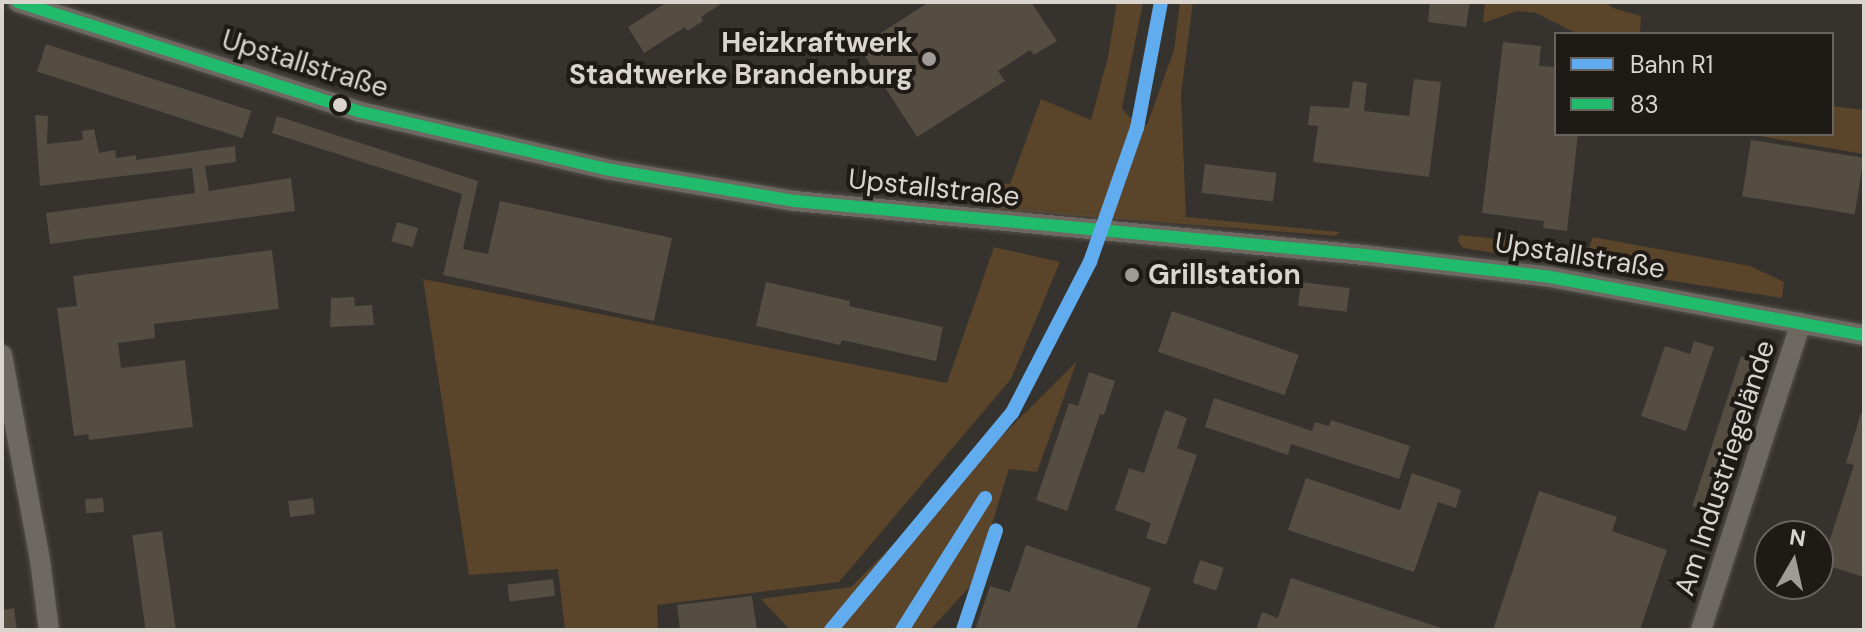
<!DOCTYPE html>
<meta charset="utf-8">
<style>
body{margin:0}
#map{position:relative;width:1866px;height:632px;overflow:hidden;background:#36322d;font-family:"DM Sans",sans-serif}
div>[style]{position:absolute}
[style*='--x']{left:calc(var(--x)*1px);top:calc(var(--y)*1px);width:calc(var(--w)*1px);rotate:calc(var(--a)*1deg)}
.green>*{inset:0;background:#5a442a}
.building>*{inset:0;background:#554c42;transform-origin:0 0}
.roads{filter:drop-shadow(0 0 2px #534f4b) drop-shadow(0 0 2px #534f4b)}
.minor>*{height:20px;margin:-10px;padding:0 10px;transform-origin:10px;border-radius:10px;background:#6d6862}
.bus-1>*{height:12px;margin:-6px;padding:0 6px;transform-origin:6px;border-radius:6px;background:#20bc6c}
.rail-1>*{height:14px;margin:-7px;padding:0 7px;transform-origin:7px;border-radius:7px;background:#60acee}
.dots>*{width:22px;height:22px;translate:-50% -50%;box-sizing:border-box;border:4px solid #1e1a16;border-radius:50%}
span{translate:-50% -50%;white-space:nowrap;text-align:center;line-height:1.15;-webkit-text-stroke:8px #1e1a16;paint-order:stroke}
.poi-label{font-size:28px;color:#d9d4ce;font-weight:700}
.right{translate:-100% -50%;text-align:right}
.left{translate:0 -50%;text-align:left}
.street-label{font-size:28px;color:#d9d4ce}
.frame{position:absolute;inset:0;border:4px solid #d9d4ce;pointer-events:none}
.legend{position:absolute;left:1554px;top:32px;width:280px;height:104px;box-sizing:border-box;background:#1e1a16;border:2px solid #696460;margin:0;padding:10px 14px;list-style:none;font-size:24px;color:#d9d4ce}
.legend li{display:flex;align-items:center;gap:16px;height:40px}
.legend b{width:40px;border:2px solid #696460}
.north{position:absolute;left:1754px;top:520px;width:80px;height:80px;box-sizing:border-box;background:#1e1a16;border:2px solid #696460;border-radius:50%;rotate:9deg;font-size:22px;font-weight:700;line-height:32px;text-align:center;color:#d9d4ce}
.north::after{content:'';display:block;margin:auto;width:28px;height:36px;background:#a09b96;clip-path:polygon(50% 0,100% 100%,50% 72%,0 100%)}
</style>
<div id="map">
<div class="green">
<div style="clip-path:polygon(1117px 2px,1143px 2px,1122px 108px,1129px 117px,1147px 125px,1174px 50px,1180px 2px,1193px 2px,1181px 94px,1186px 217px,1339px 232px,1336px 236px,989px 209px,991px 182px,1010px 184px,1041px 99px,1091px 120px,1108px 57px)"></div>
<div style="clip-path:polygon(1485px 2px,1606px 2px,1613px 8px,1641px 16px,1640px 34px,1578px 34px,1536px 13px,1517px 11px,1483px 23px)"></div>
<div style="clip-path:polygon(1832px 106px,1864px 110px,1864px 154px,1748px 134px,1832px 134px)"></div>
<div style="clip-path:polygon(1459px 235px,1589px 248px,1593px 237px,1750px 266px,1784px 282px,1782px 298px,1463px 248px,1458px 242px)"></div>
<div style="clip-path:polygon(994px 247px,1060px 262px,1011px 379px,839px 582px,657px 605px,658px 630px,565px 630px,558px 569px,469px 575px,423px 279px,947px 383px)"></div>
<div style="clip-path:polygon(1077px 361px,1037px 472px,1009px 469px,974px 582px,930px 630px,790px 630px,761px 599px,851px 587px)"></div>
</div>
<div class="building">
<div style="clip-path:polygon(667px 2px,724px 2px,701px 17px,703px 21px,687px 31px,685px 27px,644px 53px,628px 27px)"></div>
<div style="clip-path:polygon(929px 2px,1031px 2px,1057px 41px,1034px 55px,1030px 50px,998px 71px,1005px 81px,917px 137px,859px 47px)"></div>
<div style="clip-path:polygon(1430px 2px,1470px 2px,1466px 27px,1428px 22px)"></div>
<div style="clip-path:polygon(1503px 42px,1541px 46px,1539px 66px,1556px 67px,1556px 134px,1578px 134px,1567px 231px,1543px 228px,1544px 221px,1482px 213px)"></div>
<div style="left:46px;top:44px;width:216px;height:29px;rotate:18deg"></div>
<div style="clip-path:polygon(1414px 79px,1441px 82px,1429px 177px,1313px 162px,1318px 126px,1308px 125px,1310px 106px,1349px 108px,1353px 81px,1367px 83px,1364px 111px,1409px 116px)"></div>
<div style="clip-path:polygon(35px 115px,48px 116px,47px 144px,83px 140px,82px 131px,94px 129px,99px 153px,115px 150px,116px 158px,136px 155px,136px 160px,235px 146px,236px 162px,205px 166px,209px 191px,291px 178px,295px 211px,50px 244px,46px 213px,195px 193px,192px 168px,40px 186px)"></div>
<div style="clip-path:polygon(277px 116px,478px 181px,463px 249px,488px 254px,500px 201px,672px 238px,654px 321px,443px 275px,462px 194px,272px 133px)"></div>
<div style="left:1751px;top:140px;width:114px;height:57px;rotate:9deg"></div>
<div style="left:1205px;top:164px;width:72px;height:29px;rotate:7deg"></div>
<div style="left:397px;top:222px;width:22px;height:20px;rotate:16deg"></div>
<div style="clip-path:polygon(272px 250px,279px 309px,154px 324px,155px 338px,118px 343px,121px 368px,185px 360px,193px 427px,89px 440px,88px 434px,74px 436px,57px 308px,77px 306px,73px 276px)"></div>
<div style="clip-path:polygon(766px 282px,850px 301px,849px 306px,943px 327px,936px 361px,842px 340px,840px 345px,756px 326px)"></div>
<div style="left:1301px;top:282px;width:49px;height:24px;rotate:7deg"></div>
<div style="clip-path:polygon(354px 297px,355px 306px,372px 305px,374px 325px,330px 327px,331px 298px)"></div>
<div style="left:1172px;top:311px;width:134px;height:43px;rotate:19deg"></div>
<div style="clip-path:polygon(1694px 341px,1714px 347px,1686px 431px,1641px 416px,1665px 346px,1690px 354px)"></div>
<div style="left:1741px;top:356px;width:19px;height:158px;rotate:18deg"></div>
<div style="clip-path:polygon(1089px 372px,1115px 381px,1104px 415px,1100px 414px,1067px 511px,1036px 500px,1069px 403px,1078px 406px)"></div>
<div style="clip-path:polygon(1214px 398px,1312px 431px,1315px 422px,1329px 426px,1331px 420px,1410px 446px,1399px 479px,1291px 444px,1288px 455px,1205px 427px)"></div>
<div style="clip-path:polygon(1165px 410px,1187px 418px,1177px 448px,1197px 455px,1166px 545px,1146px 538px,1151px 523px,1115px 510px,1129px 468px,1144px 473px)"></div>
<div style="clip-path:polygon(1861px 413px,1864px 414px,1864px 577px,1822px 564px,1854px 465px,1846px 463px)"></div>
<div style="clip-path:polygon(1412px 473px,1461px 490px,1456px 508px,1438px 502px,1414px 572px,1288px 530px,1306px 478px,1400px 510px)"></div>
<div style="clip-path:polygon(1539px 491px,1617px 517px,1612px 531px,1667px 550px,1640px 630px,1493px 630px)"></div>
<div style="left:103px;top:498px;width:14px;height:18px;rotate:86deg"></div>
<div style="left:313px;top:498px;width:16px;height:25px;rotate:83deg"></div>
<div style="left:162px;top:531px;width:100px;height:30px;rotate:82deg"></div>
<div style="clip-path:polygon(1026px 545px,1151px 588px,1136px 630px,975px 630px,990px 586px,1010px 592px)"></div>
<div style="left:1200px;top:560px;width:25px;height:24px;rotate:18deg"></div>
<div style="clip-path:polygon(1291px 578px,1441px 628px,1441px 630px,1256px 630px,1262px 612px,1278px 618px)"></div>
<div style="left:553px;top:579px;width:17px;height:46px;rotate:83deg"></div>
<div style="clip-path:polygon(752px 596px,757px 630px,680px 630px,677px 605px)"></div>
<div style="clip-path:polygon(14px 608px,17px 630px,2px 630px,2px 610px)"></div>
</div>
<div class="roads">
<div class="minor">
<div style="--x:18;--y:2;--w:360;--a:17.8"></div>
<div style="--x:361;--y:112;--w:251;--a:13.1"></div>
<div style="--x:605;--y:169;--w:193;--a:9.6"></div>
<div style="--x:795;--y:201;--w:572;--a:5.42"></div>
<div style="--x:1364;--y:255;--w:187;--a:6.7"></div>
<div style="--x:1550;--y:277;--w:319;--a:10.5"></div>
<div style="--x:2;--y:355;--w:208;--a:79.5"></div>
<div style="--x:40;--y:560;--w:71;--a:82.7"></div>
<div style="--x:1701;--y:630;--w:323;--a:-72"></div>
</div>
</div>
<div class="bus-1">
<div style="--x:18;--y:2;--w:360;--a:17.8"></div>
<div style="--x:361;--y:112;--w:251;--a:13.1"></div>
<div style="--x:605;--y:169;--w:193;--a:9.6"></div>
<div style="--x:795;--y:201;--w:572;--a:5.42"></div>
<div style="--x:1364;--y:255;--w:187;--a:6.7"></div>
<div style="--x:1550;--y:277;--w:319;--a:10.5"></div>
</div>
<div class="rail-1">
<div style="--x:831;--y:630;--w:283;--a:-50.2"></div>
<div style="--x:1012;--y:413;--w:170;--a:-62.7"></div>
<div style="--x:1090;--y:262;--w:142;--a:-70.7"></div>
<div style="--x:1137;--y:128;--w:128;--a:-79.2"></div>
<div style="--x:902;--y:630;--w:156;--a:-57.8"></div>
<div style="--x:963;--y:630;--w:105;--a:-71.7"></div>
</div>
<div class="dots">
<div style="left:929px;top:59px;background:#a09b96"></div>
<div style="left:340px;top:105px;background:#d9d4ce"></div>
<div style="left:1132px;top:275px;background:#a09b96"></div>
</div>
<div class="poi-label">
<span class="right" style="left:913px;top:59px">Heizkraftwerk<br>Stadtwerke Brandenburg</span>
<span class="left" style="left:1148px;top:275px">Grillstation</span>
</div>
<div class="street-label">
<span style="left:305px;top:64px;rotate:17deg">Upstallstraße</span>
<span style="left:934px;top:188px;rotate:6deg">Upstallstraße</span>
<span style="left:1580px;top:256px;rotate:9deg">Upstallstraße</span>
<span style="left:1725px;top:468px;rotate:-72deg">Am Industriegelände</span>
</div>
<div class="frame"></div>
<ul class="legend">
<li><b style="height:10px;background:#60acee"></b>Bahn R1</li>
<li><b style="height:10px;background:#20bc6c"></b>83</li>
</ul>
<div class="north">N</div>
</div>
